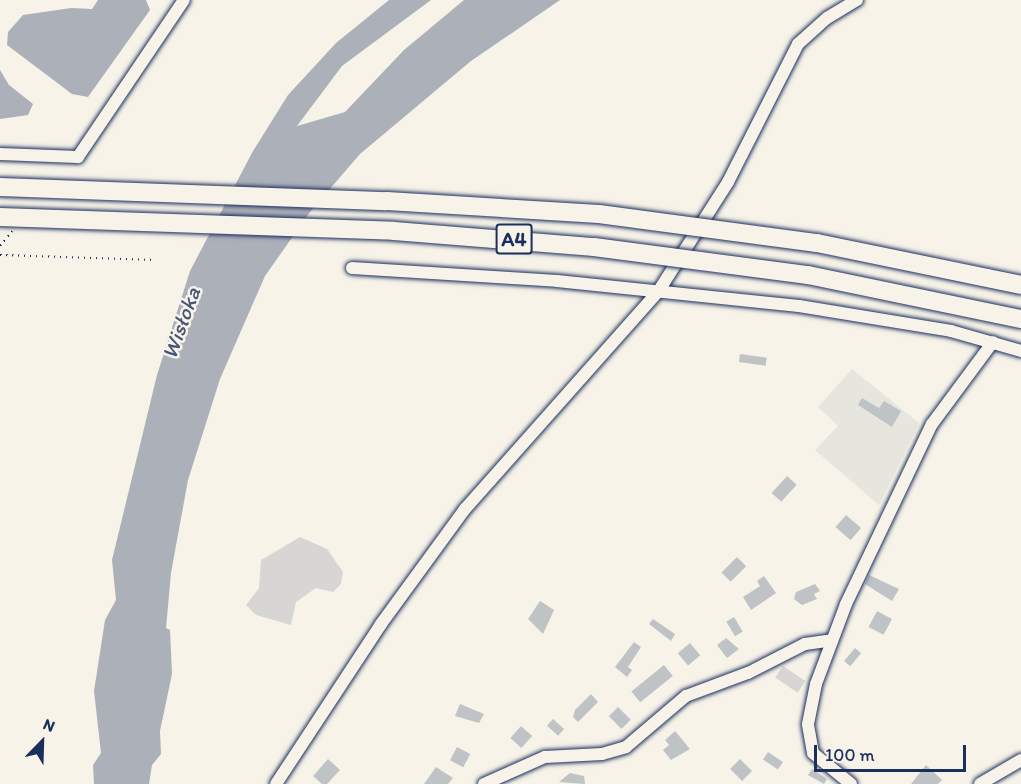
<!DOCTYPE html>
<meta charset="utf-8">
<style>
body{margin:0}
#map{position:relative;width:1021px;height:784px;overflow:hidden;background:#f7f3e8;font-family:Itim,sans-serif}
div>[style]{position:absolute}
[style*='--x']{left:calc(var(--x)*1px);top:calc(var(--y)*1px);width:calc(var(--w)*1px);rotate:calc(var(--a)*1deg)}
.built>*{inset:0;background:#e6e5de}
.green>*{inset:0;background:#d7d6d4;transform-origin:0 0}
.water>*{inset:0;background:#acb0b9}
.building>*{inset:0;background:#c0c3c5;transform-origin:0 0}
.path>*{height:1.5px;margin-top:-0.75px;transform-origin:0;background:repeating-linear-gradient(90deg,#1b2f5e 0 1.5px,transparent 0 6px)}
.roads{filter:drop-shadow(0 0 2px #1b2f5e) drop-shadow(0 0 2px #1b2f5e)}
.minor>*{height:12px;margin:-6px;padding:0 6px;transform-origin:6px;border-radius:6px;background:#f7f3e8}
.bridges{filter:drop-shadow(0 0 2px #1b2f5e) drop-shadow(0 0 2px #1b2f5e)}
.highway-bridge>*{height:18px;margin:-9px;padding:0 9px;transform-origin:9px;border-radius:9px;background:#f7f3e8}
span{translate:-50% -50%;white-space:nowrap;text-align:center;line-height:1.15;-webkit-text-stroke:5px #f7f3e8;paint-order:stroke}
.shield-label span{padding:2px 4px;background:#f7f3e8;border:2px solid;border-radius:4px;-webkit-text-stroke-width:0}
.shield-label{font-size:20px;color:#1b2f5e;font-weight:700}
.water-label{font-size:22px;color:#465679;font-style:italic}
.north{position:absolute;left:12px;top:712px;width:60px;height:60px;-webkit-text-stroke:4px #f7f3e8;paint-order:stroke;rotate:23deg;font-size:16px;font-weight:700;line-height:24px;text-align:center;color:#1b2f5e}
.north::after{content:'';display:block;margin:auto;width:21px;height:27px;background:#1b2f5e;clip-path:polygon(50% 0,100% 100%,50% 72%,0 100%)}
.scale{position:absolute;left:814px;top:745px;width:152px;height:27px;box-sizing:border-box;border:3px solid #1b2f5e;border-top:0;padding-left:8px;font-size:18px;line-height:21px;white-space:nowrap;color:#1b2f5e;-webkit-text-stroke:4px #f7f3e8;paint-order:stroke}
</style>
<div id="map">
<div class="built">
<div style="clip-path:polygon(852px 369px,919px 423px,879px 505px,815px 450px,838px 426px,818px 407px)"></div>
</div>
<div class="green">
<div style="clip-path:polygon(300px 537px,327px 549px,343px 572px,341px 584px,333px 592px,316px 588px,296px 602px,291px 625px,256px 615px,246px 605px,259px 588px,261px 560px)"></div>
<div style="left:783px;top:666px;width:27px;height:14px;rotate:34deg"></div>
</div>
<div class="water">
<div style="clip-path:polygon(98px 0,146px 0,150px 10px,88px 97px,72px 94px,7px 45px,8px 32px,23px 15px,71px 8px,92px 9px)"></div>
<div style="clip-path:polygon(389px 0,431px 0,342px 66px,297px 126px,345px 112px,404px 50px,464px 0,560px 0,471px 61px,360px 154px,310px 212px,265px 276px,220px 379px,188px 480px,171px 573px,166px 628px,170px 630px,172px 674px,160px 731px,161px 754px,152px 765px,149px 784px,94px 784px,93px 765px,101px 753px,94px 691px,105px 620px,116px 600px,112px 560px,157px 375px,190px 271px,253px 151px,288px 95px,336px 43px)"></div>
<div style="clip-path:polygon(0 70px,9px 85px,33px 104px,28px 115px,0 119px)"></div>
</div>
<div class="building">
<div style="left:740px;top:354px;width:27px;height:8px;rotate:8deg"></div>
<div style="clip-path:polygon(862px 398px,879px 408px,884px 401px,901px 411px,892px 427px,858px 405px)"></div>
<div style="left:787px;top:476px;width:13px;height:23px;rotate:42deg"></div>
<div style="left:846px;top:515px;width:20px;height:16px;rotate:41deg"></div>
<div style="left:737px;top:557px;width:13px;height:22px;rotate:45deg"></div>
<div style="clip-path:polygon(869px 575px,899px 589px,892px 601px,865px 584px)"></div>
<div style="clip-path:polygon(764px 576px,776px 593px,751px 610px,743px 597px,760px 586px,757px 581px)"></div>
<div style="clip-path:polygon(815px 584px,820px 591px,814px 594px,817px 599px,802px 605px,794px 599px,796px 592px)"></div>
<div style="clip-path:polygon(540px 601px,554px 610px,543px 634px,528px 619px)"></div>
<div style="left:877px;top:611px;width:17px;height:18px;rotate:28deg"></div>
<div style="left:734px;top:617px;width:17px;height:9px;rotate:59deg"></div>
<div style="clip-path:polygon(653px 619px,675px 634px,671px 641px,649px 624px)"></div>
<div style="clip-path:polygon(726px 638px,739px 649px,727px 658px,717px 645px)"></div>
<div style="clip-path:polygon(634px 642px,641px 647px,628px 667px,632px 670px,627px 677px,615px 667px)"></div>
<div style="left:690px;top:643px;width:16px;height:16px;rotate:50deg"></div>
<div style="left:855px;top:648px;width:8px;height:17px;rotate:40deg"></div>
<div style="left:664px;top:665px;width:14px;height:42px;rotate:51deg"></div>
<div style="clip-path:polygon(591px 694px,598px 702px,578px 722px,573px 717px,575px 710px)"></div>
<div style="clip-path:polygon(460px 704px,484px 714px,479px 723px,455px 716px)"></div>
<div style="left:618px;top:707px;width:18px;height:13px;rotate:45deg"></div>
<div style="left:553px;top:719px;width:15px;height:9px;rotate:42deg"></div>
<div style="left:521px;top:726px;width:15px;height:16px;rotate:42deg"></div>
<div style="clip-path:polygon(675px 731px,690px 749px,671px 760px,663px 750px,669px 745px,665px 740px)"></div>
<div style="left:457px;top:747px;width:15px;height:15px;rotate:28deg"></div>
<div style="left:768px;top:752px;width:18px;height:9px;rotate:34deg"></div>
<div style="clip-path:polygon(328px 759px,340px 770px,327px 784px,322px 784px,313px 776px)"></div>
<div style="left:740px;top:759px;width:17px;height:14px;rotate:45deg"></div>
<div style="clip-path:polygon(926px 765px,942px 780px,938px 784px,911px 784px)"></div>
<div style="clip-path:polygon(436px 767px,453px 778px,448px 784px,424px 784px)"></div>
<div style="clip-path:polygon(812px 769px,827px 779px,824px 784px,808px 775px)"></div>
<div style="clip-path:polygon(570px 773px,584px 776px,585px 784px,559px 782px)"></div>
</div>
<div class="path">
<div style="--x:0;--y:246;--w:19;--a:-51"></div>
<div style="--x:0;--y:255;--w:156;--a:1.8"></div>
</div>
<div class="roads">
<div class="minor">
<div style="--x:0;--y:154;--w:78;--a:2.2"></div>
<div style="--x:78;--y:157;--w:189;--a:-56"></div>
<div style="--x:352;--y:268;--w:205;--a:3.6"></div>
<div style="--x:557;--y:281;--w:243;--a:5.9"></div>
<div style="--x:799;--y:306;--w:154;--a:9.3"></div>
<div style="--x:951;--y:331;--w:73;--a:15.9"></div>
<div style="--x:276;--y:784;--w:191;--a:-56.7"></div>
<div style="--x:381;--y:624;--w:142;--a:-53.9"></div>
<div style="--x:465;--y:509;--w:290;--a:-48.4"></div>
<div style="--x:658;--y:292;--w:130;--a:-57.5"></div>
<div style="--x:728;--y:182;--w:155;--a:-63.1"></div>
<div style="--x:798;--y:44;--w:39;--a:-42"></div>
<div style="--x:827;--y:18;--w:35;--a:-31"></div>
<div style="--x:484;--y:784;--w:67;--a:-23.9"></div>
<div style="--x:545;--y:757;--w:57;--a:-3"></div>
<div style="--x:602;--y:754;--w:25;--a:-16"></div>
<div style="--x:626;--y:747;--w:79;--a:-40.4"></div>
<div style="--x:686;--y:696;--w:66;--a:-20.4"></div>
<div style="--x:748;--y:673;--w:64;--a:-27"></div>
<div style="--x:805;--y:644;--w:27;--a:-8"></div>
<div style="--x:851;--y:784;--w:49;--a:-140.8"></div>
<div style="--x:813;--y:753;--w:29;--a:-100"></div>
<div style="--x:808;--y:724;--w:41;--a:-78.7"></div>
<div style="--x:816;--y:684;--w:85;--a:-69.4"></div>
<div style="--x:846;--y:604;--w:199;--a:-64.5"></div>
<div style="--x:932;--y:424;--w:102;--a:-53.4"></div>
<div style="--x:980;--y:784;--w:48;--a:-30.3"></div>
</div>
</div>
<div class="bridges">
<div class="highway-bridge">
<div style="--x:0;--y:187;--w:387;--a:2.1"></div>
<div style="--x:387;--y:201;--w:212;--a:3.5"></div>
<div style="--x:599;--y:214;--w:220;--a:7.6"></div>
<div style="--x:817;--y:243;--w:208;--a:11.6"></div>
<div style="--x:0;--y:217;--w:394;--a:2"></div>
<div style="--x:394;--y:231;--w:201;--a:4.6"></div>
<div style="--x:594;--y:247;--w:216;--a:7.5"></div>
<div style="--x:808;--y:275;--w:217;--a:11.7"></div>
</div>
</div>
<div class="shield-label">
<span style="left:514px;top:239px">A4</span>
</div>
<div class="water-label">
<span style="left:181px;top:323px;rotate:-70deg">Wisłoka</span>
</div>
<div class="north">N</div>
<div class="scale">100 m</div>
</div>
